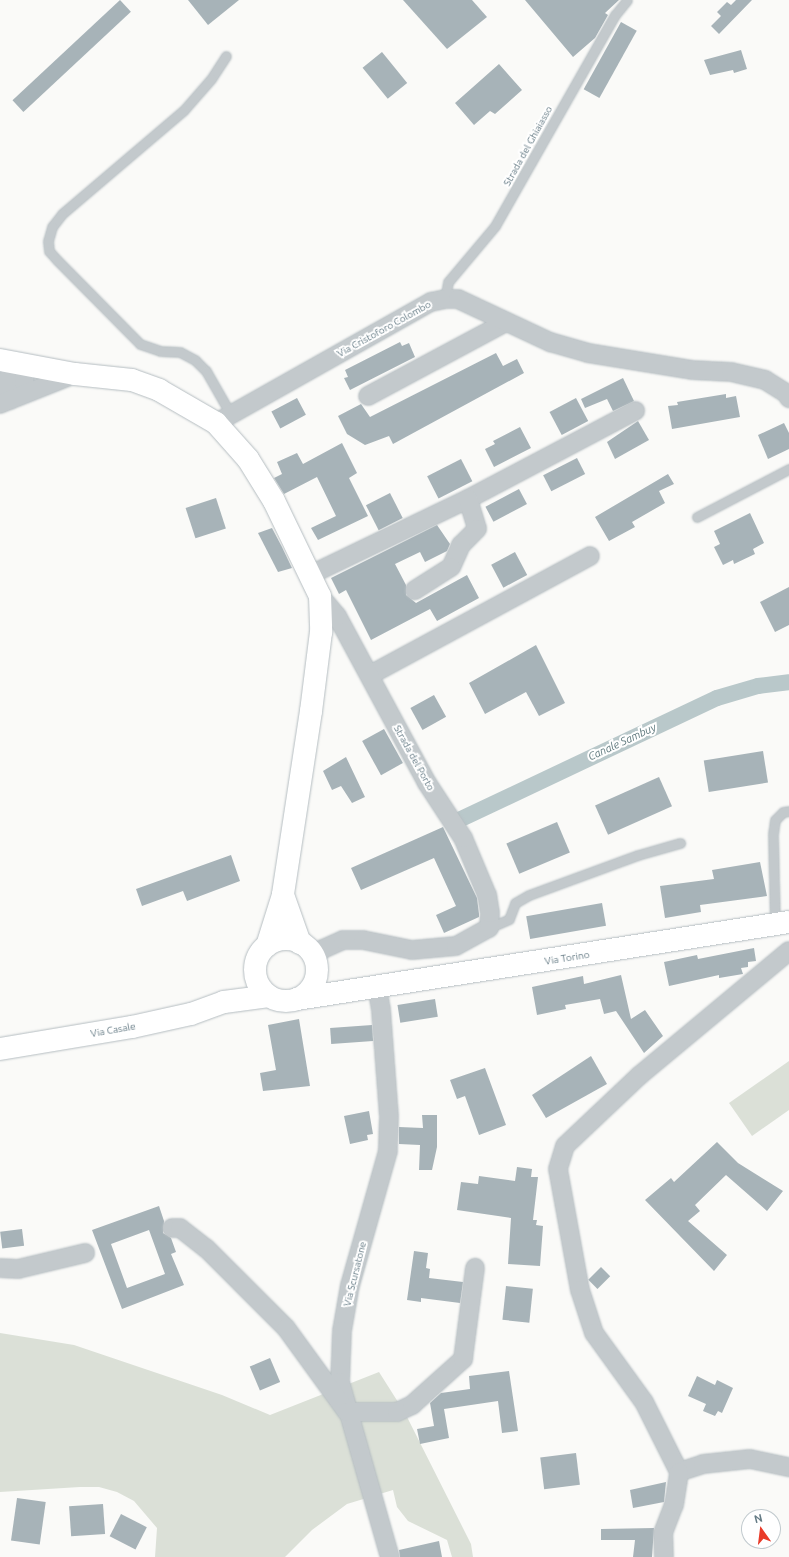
<!DOCTYPE html>
<style>
body{margin:0}
#map{position:relative;width:789px;height:1557px;overflow:hidden;background:#fafaf8;font-family:Ubuntu,sans-serif}
div>[style]{position:absolute}
[style*='--x']{left:calc(var(--x)*1px);top:calc(var(--y)*1px);width:calc(var(--w)*1px);rotate:calc(var(--a)*1deg)}
.green>*{inset:0;background:#dbe0d7}
.canal>*{height:16px;margin:-8px;padding:0 8px;transform-origin:8px;border-radius:8px;background:#b9c8ca}
.building>*{inset:0;background:#a7b3b8;transform-origin:0 0}
.roads{filter:drop-shadow(0 0 1px #b5bdc1) drop-shadow(0 0 1px #b5bdc1)}
.lane>*{height:9px;margin:-4.5px;padding:0 4.5px;transform-origin:4.5px;border-radius:4.5px;background:#c3c9cc}
.street>*{height:18px;margin:-9px;padding:0 9px;transform-origin:9px;border-radius:9px;background:#c3c9cc}
.secondary>*{height:22px;margin:-11px;padding:0 11px;transform-origin:11px;border-radius:11px;background:#fff}
.primary>*{height:22px;margin:-11px;padding:0 11px;transform-origin:11px;border-radius:11px;background:#fff}
.primary>.ring{margin:-11px;padding:0;box-sizing:content-box;background:none;border:22px solid #fff;border-radius:50%}
span{translate:-50% -50%;white-space:nowrap;text-align:center;line-height:1.15;-webkit-text-stroke:4px #fff;paint-order:stroke}
.street-label{font-size:10px;color:#647a84}
.water-label{font-size:11px;color:#5f797d;font-style:italic}
.north{position:absolute;left:741px;top:1509px;width:40px;height:40px;box-sizing:border-box;background:#fff;border:1px solid #c1cace;border-radius:50%;rotate:346deg;font-size:11px;font-weight:700;line-height:16px;text-align:center;color:#647a84}
.north::after{content:'';display:block;margin:auto;width:14px;height:18px;background:#e93b29;clip-path:polygon(50% 0,100% 100%,50% 72%,0 100%)}
</style>
<div id="map">
<div class="green">
<div style="clip-path:polygon(789px 1061px,789px 1110px,752px 1136px,729px 1103px)"></div>
<div style="clip-path:polygon(0 1333px,74px 1345px,222px 1395px,270px 1415px,379px 1372px,405px 1413px,471px 1544px,473px 1557px,452px 1557px,447px 1540px,408px 1521px,397px 1507px,393px 1490px,347px 1504px,312px 1530px,285px 1557px,155px 1557px,157px 1528px,134px 1501px,117px 1492px,99px 1487px,80px 1487px,0 1492px)"></div>
</div>
<div class="canal">
<div style="--x:461;--y:819;--w:283;--a:-25.3"></div>
<div style="--x:717;--y:698;--w:43;--a:-16.3"></div>
<div style="--x:758;--y:686;--w:31;--a:-7"></div>
</div>
<div class="building">
<div style="left:120px;top:0;width:16px;height:147px;rotate:47deg"></div>
<div style="clip-path:polygon(188px 0,239px 0,208px 25px)"></div>
<div style="clip-path:polygon(403px 0,472px 0,487px 17px,447px 49px)"></div>
<div style="clip-path:polygon(525px 0,619px 0,605px 13px,608px 15px,595px 38px,573px 57px)"></div>
<div style="clip-path:polygon(736px 0,752px 0,719px 34px,711px 26px,721px 16px,717px 12px,727px 2px,731px 5px)"></div>
<div style="left:621px;top:22px;width:18px;height:77px;rotate:29deg"></div>
<div style="clip-path:polygon(741px 50px,747px 69px,734px 73px,733px 70px,710px 75px,704px 60px)"></div>
<div style="left:382px;top:52px;width:40px;height:25px;rotate:51deg"></div>
<div style="clip-path:polygon(499px 64px,522px 90px,495px 114px,490px 111px,474px 125px,455px 103px)"></div>
<div style="clip-path:polygon(400px 342px,402px 346px,409px 343px,415px 357px,350px 390px,344px 378px,348px 377px,345px 370px)"></div>
<div style="clip-path:polygon(496px 353px,503px 366px,517px 359px,524px 373px,393px 444px,389px 436px,365px 445px,347px 434px,338px 416px,361px 404px,370px 417px)"></div>
<div style="clip-path:polygon(623px 378px,634px 401px,613px 411px,607px 399px,585px 408px,581px 399px)"></div>
<div style="clip-path:polygon(726px 394px,726px 398px,736px 396px,740px 417px,672px 429px,668px 406px,678px 405px,677px 402px)"></div>
<div style="left:297px;top:398px;width:19px;height:29px;rotate:62deg"></div>
<div style="left:576px;top:398px;width:26px;height:30px;rotate:62deg"></div>
<div style="clip-path:polygon(638px 421px,649px 440px,615px 459px,607px 442px)"></div>
<div style="clip-path:polygon(784px 423px,789px 433px,789px 449px,768px 459px,758px 435px)"></div>
<div style="clip-path:polygon(520px 427px,531px 448px,494px 467px,485px 449px,495px 444px,493px 441px)"></div>
<div style="clip-path:polygon(342px 443px,357px 473px,349px 478px,368px 516px,318px 540px,311px 528px,336px 516px,317px 477px,284px 494px,274px 478px,282px 474px,277px 462px,297px 453px,303px 464px)"></div>
<div style="left:577px;top:458px;width:18px;height:38px;rotate:63deg"></div>
<div style="left:461px;top:459px;width:25px;height:38px;rotate:63deg"></div>
<div style="clip-path:polygon(668px 474px,674px 484px,659px 491px,665px 503px,632px 522px,635px 527px,609px 541px,595px 517px)"></div>
<div style="left:519px;top:489px;width:17px;height:38px;rotate:62deg"></div>
<div style="left:390px;top:493px;width:28px;height:27px;rotate:63deg"></div>
<div style="left:216px;top:498px;width:32px;height:32px;rotate:72deg"></div>
<div style="clip-path:polygon(750px 513px,764px 543px,753px 549px,755px 554px,734px 564px,733px 560px,723px 565px,714px 547px,720px 544px,714px 531px)"></div>
<div style="clip-path:polygon(437px 525px,450px 544px,447px 551px,425px 562px,420px 552px,395px 564px,406px 585px,406px 595px,416px 603px,467px 575px,479px 598px,437px 621px,430px 609px,371px 640px,346px 590px,339px 594px,331px 578px)"></div>
<div style="clip-path:polygon(272px 528px,282px 547px,292px 568px,278px 572px,258px 533px)"></div>
<div style="left:515px;top:552px;width:26px;height:27px;rotate:62deg"></div>
<div style="clip-path:polygon(789px 587px,789px 625px,775px 632px,760px 602px)"></div>
<div style="clip-path:polygon(536px 645px,565px 703px,539px 716px,526px 692px,485px 714px,469px 683px)"></div>
<div style="left:434px;top:695px;width:25px;height:27px;rotate:61deg"></div>
<div style="left:384px;top:729px;width:39px;height:25px;rotate:61deg"></div>
<div style="left:763px;top:751px;width:32px;height:60px;rotate:81deg"></div>
<div style="clip-path:polygon(346px 757px,365px 797px,352px 803px,341px 786px,332px 790px,323px 771px)"></div>
<div style="left:659px;top:777px;width:32px;height:70px;rotate:66deg"></div>
<div style="left:557px;top:822px;width:33px;height:55px;rotate:67deg"></div>
<div style="clip-path:polygon(443px 827px,477px 898px,479px 914px,479px 917px,444px 933px,436px 915px,456px 906px,434px 858px,361px 890px,351px 868px)"></div>
<div style="clip-path:polygon(231px 855px,240px 881px,187px 901px,183px 891px,142px 906px,136px 889px)"></div>
<div style="clip-path:polygon(760px 862px,767px 896px,700px 905px,701px 912px,665px 918px,660px 886px,714px 879px,712px 870px)"></div>
<div style="left:602px;top:903px;width:23px;height:77px;rotate:80deg"></div>
<div style="clip-path:polygon(754px 948px,756px 961px,748px 962px,748px 967px,741px 968px,743px 974px,719px 978px,719px 975px,669px 986px,664px 962px,697px 955px,698px 959px)"></div>
<div style="clip-path:polygon(621px 975px,631px 1019px,645px 1010px,663px 1036px,644px 1053px,616px 1011px,604px 1014px,600px 999px,565px 1005px,566px 1009px,537px 1015px,532px 987px,583px 976px,584px 984px)"></div>
<div style="left:435px;top:999px;width:18px;height:38px;rotate:81deg"></div>
<div style="clip-path:polygon(299px 1019px,310px 1086px,263px 1091px,260px 1073px,276px 1070px,268px 1025px)"></div>
<div style="left:372px;top:1025px;width:16px;height:42px;rotate:86deg"></div>
<div style="clip-path:polygon(591px 1056px,607px 1084px,546px 1118px,532px 1095px)"></div>
<div style="clip-path:polygon(485px 1068px,506px 1125px,479px 1135px,465px 1096px,457px 1099px,450px 1080px)"></div>
<div style="clip-path:polygon(369px 1111px,373px 1134px,367px 1135px,368px 1140px,350px 1144px,344px 1116px)"></div>
<div style="clip-path:polygon(422px 1115px,437px 1115px,437px 1147px,432px 1170px,419px 1170px,420px 1145px,399px 1144px,399px 1127px,423px 1128px)"></div>
<div style="clip-path:polygon(717px 1142px,738px 1163px,783px 1191px,767px 1211px,726px 1175px,695px 1205px,700px 1211px,688px 1221px,727px 1255px,714px 1271px,645px 1200px,671px 1178px,674px 1182px)"></div>
<div style="clip-path:polygon(517px 1167px,532px 1169px,531px 1177px,538px 1177px,533px 1220px,537px 1220px,536px 1225px,543px 1226px,540px 1266px,508px 1264px,511px 1218px,457px 1210px,461px 1182px,478px 1184px,479px 1176px,515px 1181px)"></div>
<div style="clip-path:polygon(evenodd,159px 1206px,164px 1221px,163px 1233px,171px 1238px,176px 1252px,171px 1254px,184px 1285px,122px 1309px,92px 1230px,159px 1206px,149px 1230px,165px 1274px,127px 1288px,111px 1244px,149px 1230px)"></div>
<div style="left:22px;top:1229px;width:17px;height:22px;rotate:83deg"></div>
<div style="clip-path:polygon(414px 1251px,428px 1253px,426px 1268px,430px 1269px,429px 1278px,463px 1282px,460px 1303px,421px 1298px,421px 1302px,407px 1300px)"></div>
<div style="left:601px;top:1267px;width:13px;height:18px;rotate:45deg"></div>
<div style="left:506px;top:1286px;width:27px;height:34px;rotate:6deg"></div>
<div style="left:270px;top:1358px;width:26px;height:22px;rotate:67deg"></div>
<div style="clip-path:polygon(509px 1371px,518px 1431px,502px 1433px,498px 1401px,444px 1409px,449px 1438px,420px 1444px,417px 1429px,434px 1426px,430px 1403px,441px 1393px,470px 1389px,469px 1376px)"></div>
<div style="clip-path:polygon(697px 1376px,715px 1385px,717px 1380px,733px 1388px,722px 1413px,718px 1411px,715px 1416px,703px 1411px,706px 1404px,688px 1396px)"></div>
<div style="left:576px;top:1453px;width:32px;height:36px;rotate:83deg"></div>
<div style="clip-path:polygon(666px 1482px,664px 1502px,633px 1508px,630px 1490px)"></div>
<div style="left:17px;top:1498px;width:29px;height:43px;rotate:8deg"></div>
<div style="left:103px;top:1504px;width:30px;height:34px;rotate:86deg"></div>
<div style="left:121px;top:1514px;width:29px;height:25px;rotate:27deg"></div>
<div style="clip-path:polygon(654px 1528px,652px 1557px,633px 1557px,635px 1540px,601px 1540px,601px 1529px)"></div>
<div style="clip-path:polygon(439px 1541px,442px 1557px,400px 1557px,399px 1550px)"></div>
</div>
<div class="roads">
<div class="lane">
<div style="--x:226;--y:56;--w:27;--a:123"></div>
<div style="--x:211;--y:79;--w:41;--a:131.1"></div>
<div style="--x:184;--y:110;--w:160;--a:139.6"></div>
<div style="--x:62;--y:214;--w:16;--a:128"></div>
<div style="--x:52;--y:227;--w:15;--a:106"></div>
<div style="--x:48;--y:241;--w:10;--a:84"></div>
<div style="--x:49;--y:251;--w:12;--a:48"></div>
<div style="--x:57;--y:260;--w:118;--a:45.3"></div>
<div style="--x:140;--y:344;--w:21;--a:19"></div>
<div style="--x:160;--y:351;--w:20;--a:3"></div>
<div style="--x:180;--y:352;--w:17;--a:28"></div>
<div style="--x:195;--y:360;--w:16;--a:45"></div>
<div style="--x:206;--y:371;--w:48;--a:60.3"></div>
<div style="--x:445;--y:299;--w:17;--a:-80"></div>
<div style="--x:448;--y:282;--w:73;--a:-50"></div>
<div style="--x:495;--y:226;--w:243;--a:-60.4"></div>
<div style="--x:615;--y:15;--w:19;--a:-51"></div>
<div style="--x:697;--y:517;--w:104;--a:-27.6"></div>
<div style="--x:775;--y:924;--w:90;--a:-91.3"></div>
<div style="--x:773;--y:834;--w:14;--a:-82"></div>
<div style="--x:775;--y:820;--w:11;--a:-45"></div>
<div style="--x:783;--y:812;--w:6;--a:-9"></div>
<div style="--x:489;--y:928;--w:22;--a:-24"></div>
<div style="--x:509;--y:919;--w:17;--a:-69"></div>
<div style="--x:515;--y:903;--w:16;--a:-30"></div>
<div style="--x:529;--y:895;--w:116;--a:-20.2"></div>
<div style="--x:638;--y:855;--w:44;--a:-15.9"></div>
</div>
<div class="street">
<div style="--x:0;--y:389;--w:32;--a:-54"></div>
<div style="--x:368;--y:396;--w:157;--a:-28.2"></div>
<div style="--x:10;--y:400;--w:22;--a:-51"></div>
<div style="--x:24;--y:383;--w:18;--a:-84"></div>
<div style="--x:0;--y:404;--w:81;--a:-21.8"></div>
<div style="--x:216;--y:423;--w:247;--a:-29.4"></div>
<div style="--x:431;--y:302;--w:14;--a:-12"></div>
<div style="--x:445;--y:299;--w:13;--a:0"></div>
<div style="--x:458;--y:299;--w:102;--a:25.1"></div>
<div style="--x:550;--y:342;--w:40;--a:16"></div>
<div style="--x:588;--y:353;--w:105;--a:9.3"></div>
<div style="--x:692;--y:370;--w:39;--a:3"></div>
<div style="--x:731;--y:372;--w:35;--a:13"></div>
<div style="--x:765;--y:380;--w:25;--a:32"></div>
<div style="--x:786;--y:393;--w:6;--a:59"></div>
<div style="--x:468;--y:499;--w:189;--a:-27.8"></div>
<div style="--x:310;--y:575;--w:175;--a:-25.7"></div>
<div style="--x:468;--y:499;--w:31;--a:73"></div>
<div style="--x:477;--y:529;--w:23;--a:135"></div>
<div style="--x:461;--y:545;--w:24;--a:114"></div>
<div style="--x:451;--y:567;--w:43;--a:147.4"></div>
<div style="--x:370;--y:675;--w:250;--a:-28.4"></div>
<div style="--x:789;--y:951;--w:194;--a:140.2"></div>
<div style="--x:640;--y:1075;--w:103;--a:136.6"></div>
<div style="--x:565;--y:1146;--w:24;--a:107"></div>
<div style="--x:558;--y:1169;--w:123;--a:79.7"></div>
<div style="--x:580;--y:1290;--w:45;--a:72"></div>
<div style="--x:594;--y:1333;--w:85;--a:54.1"></div>
<div style="--x:644;--y:1402;--w:78;--a:63.4"></div>
<div style="--x:679;--y:1472;--w:25;--a:-18"></div>
<div style="--x:703;--y:1464;--w:47;--a:-6.1"></div>
<div style="--x:750;--y:1459;--w:40;--a:12"></div>
<div style="--x:314;--y:957;--w:12;--a:-42"></div>
<div style="--x:323;--y:949;--w:22;--a:-24"></div>
<div style="--x:343;--y:940;--w:20;--a:0"></div>
<div style="--x:363;--y:940;--w:50;--a:11.5"></div>
<div style="--x:412;--y:950;--w:44;--a:-5.2"></div>
<div style="--x:456;--y:946;--w:38;--a:-29"></div>
<div style="--x:489;--y:928;--w:15;--a:-86"></div>
<div style="--x:490;--y:913;--w:18;--a:-99"></div>
<div style="--x:487;--y:895;--w:62;--a:-112.8"></div>
<div style="--x:463;--y:838;--w:66;--a:-123.2"></div>
<div style="--x:427;--y:783;--w:190;--a:-118.3"></div>
<div style="--x:337;--y:616;--w:26;--a:-130"></div>
<div style="--x:377;--y:987;--w:23;--a:80"></div>
<div style="--x:381;--y:1010;--w:107;--a:85.7"></div>
<div style="--x:389;--y:1117;--w:34;--a:92"></div>
<div style="--x:388;--y:1151;--w:139;--a:105.8"></div>
<div style="--x:350;--y:1285;--w:47;--a:99.9"></div>
<div style="--x:342;--y:1331;--w:51;--a:92.2"></div>
<div style="--x:340;--y:1382;--w:182;--a:74.1"></div>
<div style="--x:172;--y:1228;--w:8;--a:0"></div>
<div style="--x:180;--y:1228;--w:33;--a:38"></div>
<div style="--x:206;--y:1248;--w:113;--a:45"></div>
<div style="--x:286;--y:1328;--w:104;--a:54"></div>
<div style="--x:347;--y:1412;--w:50;--a:0"></div>
<div style="--x:397;--y:1412;--w:17;--a:-25"></div>
<div style="--x:412;--y:1405;--w:69;--a:-42"></div>
<div style="--x:463;--y:1359;--w:92;--a:-82.5"></div>
<div style="--x:0;--y:1268;--w:18;--a:3"></div>
<div style="--x:18;--y:1269;--w:69;--a:-13.4"></div>
<div style="--x:664;--y:1557;--w:24;--a:-92"></div>
<div style="--x:663;--y:1533;--w:30;--a:-69"></div>
<div style="--x:674;--y:1505;--w:33;--a:-81"></div>
</div>
<div class="secondary">
<div style="--x:0;--y:360;--w:76;--a:10.6"></div>
<div style="--x:75;--y:374;--w:57;--a:6"></div>
<div style="--x:132;--y:380;--w:29;--a:20"></div>
<div style="--x:159;--y:390;--w:66;--a:30.1"></div>
<div style="--x:216;--y:423;--w:48;--a:48.4"></div>
<div style="--x:248;--y:459;--w:49;--a:58.2"></div>
<div style="--x:274;--y:501;--w:106;--a:64.2"></div>
<div style="--x:320;--y:596;--w:36;--a:88"></div>
<div style="--x:321;--y:632;--w:80;--a:97.2"></div>
<div style="--x:311;--y:711;--w:186;--a:98.7"></div>
<div style="--x:283;--y:895;--w:53;--a:107.4"></div>
<div style="--x:283;--y:895;--w:51;--a:70.5"></div>
</div>
<div class="primary">
<div class="ring" style="left:255px;top:939px;width:40px;height:40px"></div>
<div style="--x:297;--y:999;--w:498;--a:-8.9"></div>
<div style="--x:0;--y:1049;--w:134;--a:-9.5"></div>
<div style="--x:132;--y:1027;--w:60;--a:-12.4"></div>
<div style="--x:191;--y:1014;--w:35;--a:-20"></div>
<div style="--x:224;--y:1002;--w:45;--a:-7.6"></div>
</div>
</div>
<div class="street-label">
<span style="left:528px;top:146px;rotate:-61deg">Strada del Ghiaiasso</span>
<span style="left:384px;top:329px;rotate:-29deg">Via Cristoforo Colombo</span>
<span style="left:414px;top:758px;rotate:61deg">Strada del Porto</span>
<span style="left:567px;top:958px;rotate:-9deg">Via Torino</span>
<span style="left:113px;top:1030px;rotate:-10deg">Via Casale</span>
<span style="left:355px;top:1274px;rotate:-76deg">Via Scursatone</span>
</div>
<div class="water-label">
<span style="left:622px;top:742px;rotate:-25deg">Canale Sambuy</span>
</div>
<div class="north">N</div>
</div>
